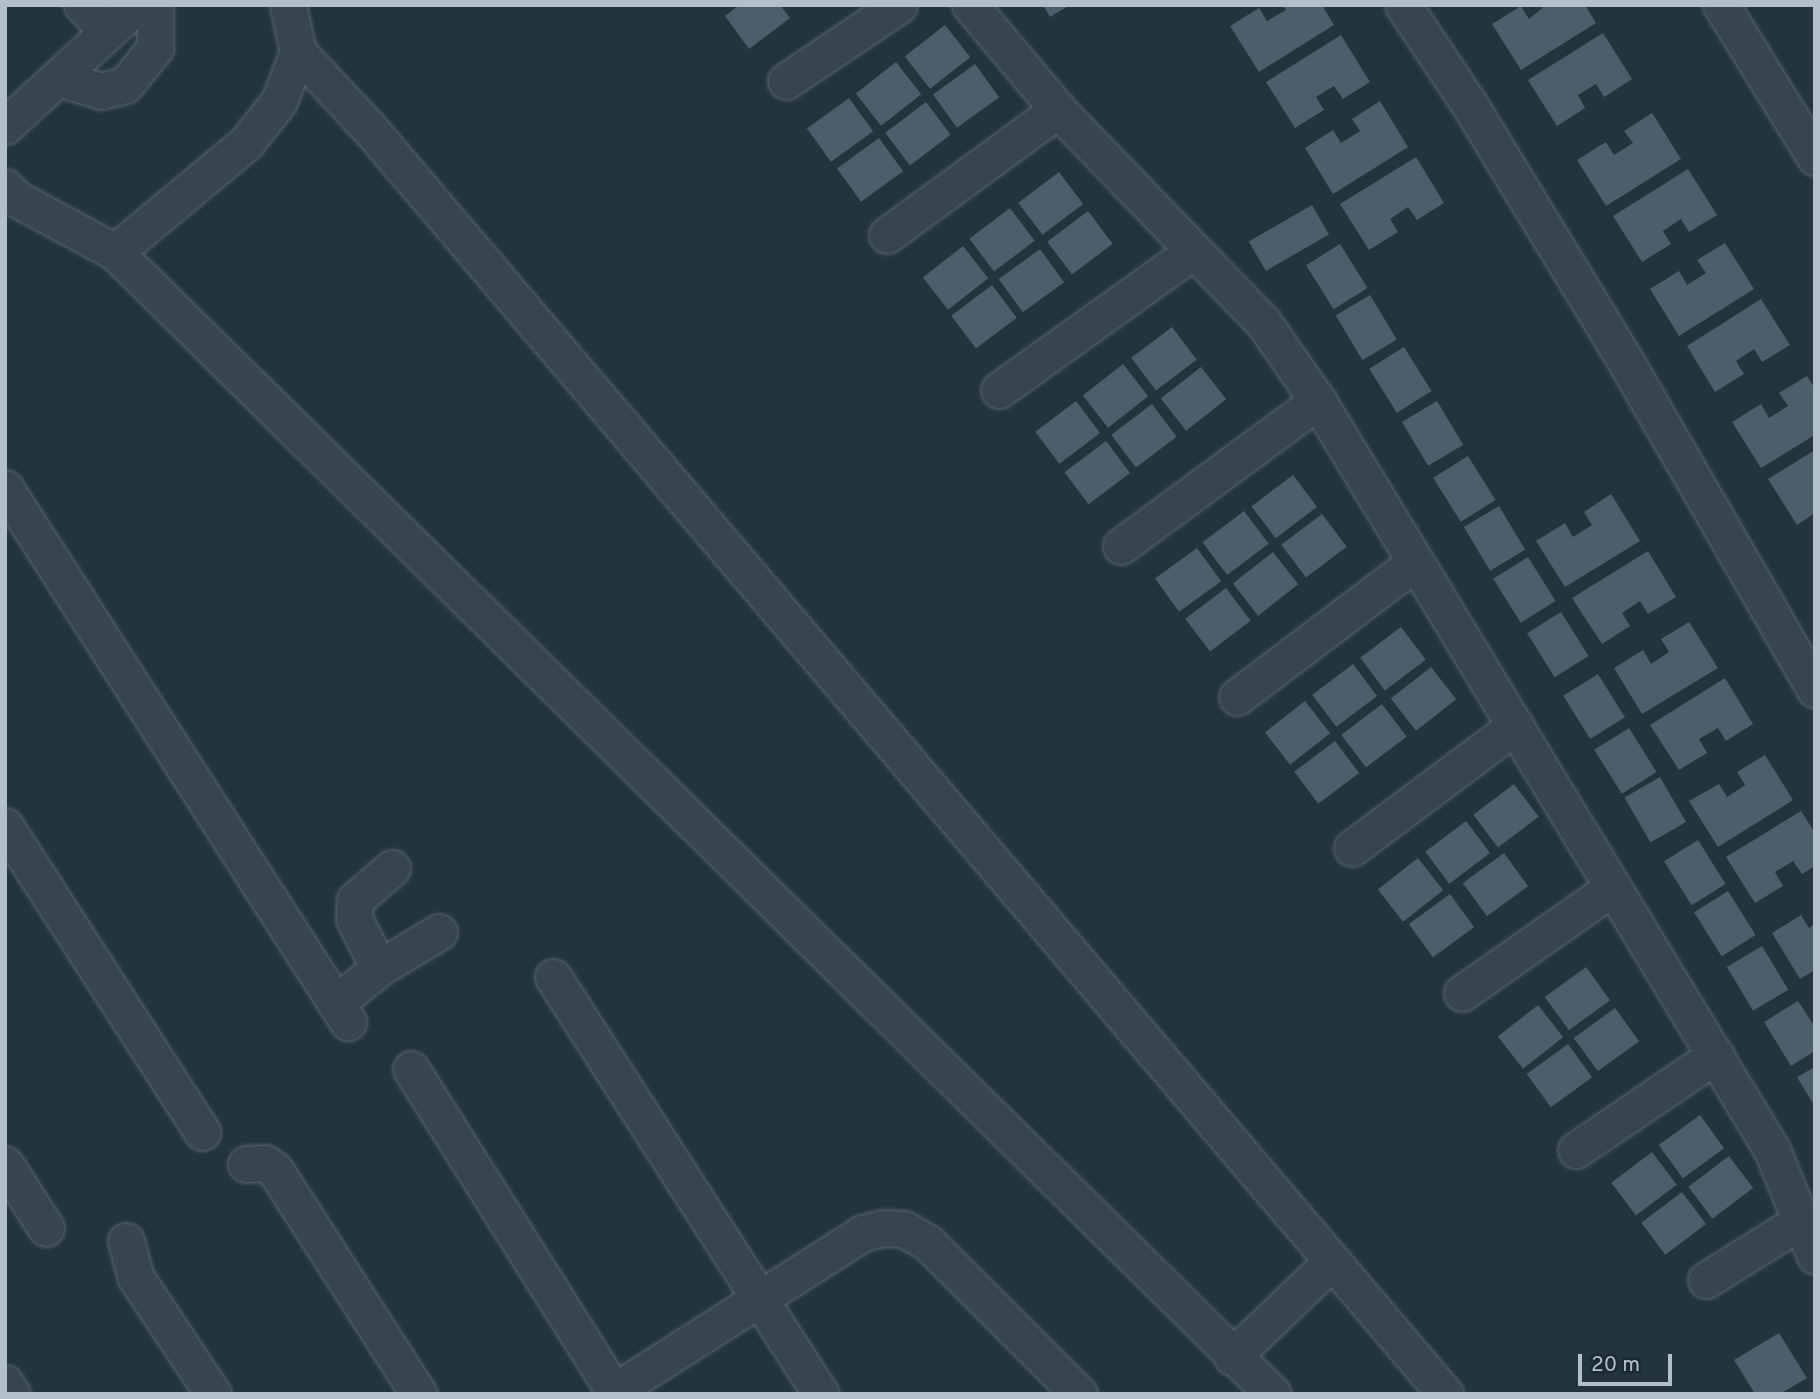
<!DOCTYPE html>
<style>
body{margin:0}
#map{position:relative;width:1820px;height:1399px;overflow:hidden;background:#23343e;font-family:Overpass,sans-serif}
div>[style]{position:absolute}
[style*='--x']{left:calc(var(--x)*1px);top:calc(var(--y)*1px);width:calc(var(--w)*1px);rotate:calc(var(--a)*1deg)}
.building>*{inset:0;background:#4c5e69;transform-origin:0 0}
.roads{filter:drop-shadow(0 0 2px #55636c) drop-shadow(0 0 2px #55636c)}
.street>*{height:35px;margin:-17.5px;padding:0 17.5px;transform-origin:17.5px;border-radius:17.5px;background:#37454e}
span{translate:-50% -50%;white-space:nowrap;text-align:center;line-height:1.15;-webkit-text-stroke:5px #1c2a33;paint-order:stroke}
.frame{position:absolute;inset:0;border:7px solid #b3c0c9;pointer-events:none}
.scale{position:absolute;left:1578px;top:1354px;width:94px;height:32px;box-sizing:border-box;border:4px solid #b3c0c9;border-top:0;padding-left:9px;font-size:21px;line-height:24px;white-space:nowrap;color:#b3c0c9;-webkit-text-stroke:5px #1c2a33;paint-order:stroke}
</style>
<div id="map">
<div class="building">
<div style="clip-path:polygon(739px 5px,780px 5px,790px 18px,749px 49px,725px 16px)"></div>
<div style="clip-path:polygon(1043px 5px,1070px 5px,1050px 17px)"></div>
<div style="clip-path:polygon(1283px 5px,1322px 5px,1334px 25px,1259px 72px,1230px 26px,1259px 8px,1267px 21px,1286px 10px)"></div>
<div style="clip-path:polygon(1546px 5px,1585px 5px,1596px 23px,1521px 70px,1492px 24px,1521px 6px,1529px 19px)"></div>
<div style="left:945px;top:25px;width:41px;height:51px;rotate:52deg"></div>
<div style="clip-path:polygon(1603px 33px,1632px 79px,1604px 97px,1596px 84px,1578px 95px,1585px 108px,1557px 126px,1528px 80px)"></div>
<div style="clip-path:polygon(1341px 35px,1370px 82px,1343px 99px,1334px 86px,1316px 97px,1324px 110px,1295px 128px,1266px 82px)"></div>
<div style="left:896px;top:62px;width:41px;height:51px;rotate:52deg"></div>
<div style="left:975px;top:64px;width:41px;height:52px;rotate:54deg"></div>
<div style="left:849px;top:98px;width:41px;height:52px;rotate:54deg"></div>
<div style="clip-path:polygon(1380px 101px,1408px 147px,1333px 194px,1305px 148px,1333px 130px,1341px 143px,1360px 131px,1352px 119px)"></div>
<div style="left:926px;top:102px;width:41px;height:51px;rotate:53deg"></div>
<div style="clip-path:polygon(1652px 113px,1681px 159px,1606px 206px,1577px 160px,1606px 142px,1614px 155px,1633px 143px,1624px 131px)"></div>
<div style="left:879px;top:138px;width:41px;height:52px;rotate:54deg"></div>
<div style="clip-path:polygon(1416px 157px,1444px 203px,1417px 220px,1408px 207px,1390px 219px,1398px 232px,1369px 250px,1340px 204px)"></div>
<div style="clip-path:polygon(1688px 169px,1717px 215px,1689px 232px,1681px 219px,1663px 231px,1671px 244px,1642px 262px,1613px 216px)"></div>
<div style="left:1059px;top:172px;width:40px;height:51px;rotate:53deg"></div>
<div style="left:1312px;top:205px;width:34px;height:73px;rotate:60deg"></div>
<div style="left:1010px;top:208px;width:41px;height:51px;rotate:53deg"></div>
<div style="left:1088px;top:211px;width:41px;height:51px;rotate:53deg"></div>
<div style="clip-path:polygon(1725px 243px,1754px 289px,1679px 336px,1650px 289px,1679px 271px,1687px 285px,1706px 273px,1697px 260px)"></div>
<div style="left:1340px;top:244px;width:52px;height:40px;rotate:58deg"></div>
<div style="left:963px;top:246px;width:41px;height:51px;rotate:52deg"></div>
<div style="left:1040px;top:249px;width:41px;height:51px;rotate:54deg"></div>
<div style="left:992px;top:285px;width:41px;height:51px;rotate:53deg"></div>
<div style="left:1370px;top:295px;width:52px;height:40px;rotate:59deg"></div>
<div style="clip-path:polygon(1761px 299px,1790px 345px,1762px 362px,1754px 349px,1736px 361px,1744px 374px,1715px 392px,1687px 346px)"></div>
<div style="left:1172px;top:327px;width:41px;height:51px;rotate:53deg"></div>
<div style="left:1404px;top:347px;width:52px;height:41px;rotate:58deg"></div>
<div style="left:1123px;top:364px;width:41px;height:51px;rotate:52deg"></div>
<div style="left:1201px;top:367px;width:41px;height:51px;rotate:52deg"></div>
<div style="clip-path:polygon(1807px 376px,1815px 388px,1815px 435px,1761px 468px,1732px 422px,1761px 404px,1769px 418px,1788px 406px,1779px 393px)"></div>
<div style="left:1076px;top:401px;width:40px;height:51px;rotate:53deg"></div>
<div style="left:1437px;top:401px;width:51px;height:41px;rotate:59deg"></div>
<div style="left:1152px;top:404px;width:41px;height:51px;rotate:53deg"></div>
<div style="left:1106px;top:441px;width:40px;height:52px;rotate:53deg"></div>
<div style="clip-path:polygon(1815px 450px,1815px 513px,1797px 525px,1768px 479px)"></div>
<div style="left:1468px;top:456px;width:52px;height:41px;rotate:58deg"></div>
<div style="left:1293px;top:475px;width:40px;height:52px;rotate:53deg"></div>
<div style="clip-path:polygon(1611px 494px,1640px 541px,1565px 587px,1536px 541px,1565px 523px,1573px 537px,1592px 525px,1584px 512px)"></div>
<div style="left:1499px;top:506px;width:51px;height:41px;rotate:59deg"></div>
<div style="left:1244px;top:511px;width:41px;height:52px;rotate:53deg"></div>
<div style="left:1322px;top:514px;width:41px;height:51px;rotate:53deg"></div>
<div style="left:1197px;top:548px;width:41px;height:52px;rotate:54deg"></div>
<div style="clip-path:polygon(1648px 551px,1676px 597px,1648px 614px,1640px 601px,1622px 613px,1630px 626px,1602px 644px,1572px 598px)"></div>
<div style="left:1273px;top:552px;width:41px;height:51px;rotate:52deg"></div>
<div style="left:1528px;top:557px;width:52px;height:41px;rotate:58deg"></div>
<div style="left:1226px;top:588px;width:41px;height:51px;rotate:53deg"></div>
<div style="left:1561px;top:612px;width:52px;height:40px;rotate:58deg"></div>
<div style="clip-path:polygon(1689px 622px,1718px 668px,1642px 714px,1614px 668px,1643px 650px,1651px 664px,1669px 652px,1661px 639px)"></div>
<div style="left:1401px;top:627px;width:41px;height:51px;rotate:53deg"></div>
<div style="left:1353px;top:664px;width:40px;height:51px;rotate:53deg"></div>
<div style="left:1431px;top:667px;width:41px;height:51px;rotate:52deg"></div>
<div style="left:1598px;top:674px;width:51px;height:41px;rotate:58deg"></div>
<div style="clip-path:polygon(1725px 678px,1753px 724px,1726px 741px,1718px 728px,1699px 739px,1707px 753px,1679px 770px,1650px 725px)"></div>
<div style="left:1305px;top:701px;width:41px;height:51px;rotate:52deg"></div>
<div style="left:1382px;top:704px;width:41px;height:51px;rotate:53deg"></div>
<div style="left:1629px;top:728px;width:52px;height:41px;rotate:58deg"></div>
<div style="left:1335px;top:741px;width:40px;height:51px;rotate:53deg"></div>
<div style="clip-path:polygon(1765px 755px,1793px 800px,1718px 847px,1689px 801px,1719px 784px,1727px 797px,1745px 785px,1737px 772px)"></div>
<div style="left:1660px;top:777px;width:52px;height:41px;rotate:60deg"></div>
<div style="left:1514px;top:784px;width:41px;height:51px;rotate:53deg"></div>
<div style="clip-path:polygon(1801px 811px,1815px 833px,1815px 866px,1802px 874px,1793px 861px,1775px 872px,1783px 886px,1755px 903px,1726px 857px)"></div>
<div style="left:1466px;top:821px;width:40px;height:51px;rotate:53deg"></div>
<div style="left:1698px;top:840px;width:52px;height:40px;rotate:58deg"></div>
<div style="left:1504px;top:853px;width:41px;height:51px;rotate:54deg"></div>
<div style="left:1418px;top:858px;width:41px;height:51px;rotate:52deg"></div>
<div style="left:1728px;top:891px;width:52px;height:40px;rotate:58deg"></div>
<div style="left:1450px;top:894px;width:41px;height:51px;rotate:54deg"></div>
<div style="clip-path:polygon(1801px 915px,1809px 928px,1815px 924px,1815px 970px,1800px 979px,1772px 933px)"></div>
<div style="left:1762px;top:946px;width:51px;height:41px;rotate:59deg"></div>
<div style="left:1586px;top:967px;width:41px;height:51px;rotate:54deg"></div>
<div style="clip-path:polygon(1798px 1001px,1815px 1027px,1815px 1051px,1791px 1066px,1764px 1022px)"></div>
<div style="left:1538px;top:1005px;width:41px;height:51px;rotate:52deg"></div>
<div style="left:1615px;top:1008px;width:41px;height:51px;rotate:54deg"></div>
<div style="left:1568px;top:1044px;width:41px;height:51px;rotate:54deg"></div>
<div style="clip-path:polygon(1815px 1067px,1815px 1107px,1797px 1077px)"></div>
<div style="left:1700px;top:1115px;width:41px;height:51px;rotate:54deg"></div>
<div style="left:1652px;top:1152px;width:41px;height:51px;rotate:53deg"></div>
<div style="left:1729px;top:1156px;width:40px;height:51px;rotate:53deg"></div>
<div style="left:1682px;top:1192px;width:40px;height:51px;rotate:53deg"></div>
<div style="clip-path:polygon(1779px 1333px,1807px 1378px,1780px 1394px,1755px 1394px,1734px 1360px)"></div>
</div>
<div class="roads">
<div class="street">
<div style="--x:82;--y:5;--w:37;--a:46"></div>
<div style="--x:970;--y:5;--w:137;--a:50"></div>
<div style="--x:1058;--y:110;--w:295;--a:46"></div>
<div style="--x:1263;--y:322;--w:96;--a:55.2"></div>
<div style="--x:1318;--y:401;--w:876;--a:58.78"></div>
<div style="--x:1772;--y:1150;--w:114;--a:67.9"></div>
<div style="--x:1403;--y:5;--w:123;--a:56.3"></div>
<div style="--x:1471;--y:107;--w:301;--a:58.7"></div>
<div style="--x:1627;--y:364;--w:376;--a:60"></div>
<div style="--x:1721;--y:5;--w:179;--a:58.3"></div>
<div style="--x:298;--y:52;--w:105;--a:46.9"></div>
<div style="--x:370;--y:129;--w:1660;--a:49.64"></div>
<div style="--x:58;--y:78;--w:45;--a:16.8"></div>
<div style="--x:101;--y:91;--w:25;--a:-14"></div>
<div style="--x:125;--y:85;--w:48;--a:-51"></div>
<div style="--x:155;--y:48;--w:43;--a:-90"></div>
<div style="--x:786;--y:81;--w:136;--a:-33.9"></div>
<div style="--x:5;--y:126;--w:179;--a:-42.5"></div>
<div style="--x:5;--y:187;--w:17;--a:45"></div>
<div style="--x:17;--y:199;--w:111;--a:28.4"></div>
<div style="--x:115;--y:252;--w:170;--a:-39.8"></div>
<div style="--x:246;--y:143;--w:53;--a:-51.8"></div>
<div style="--x:279;--y:101;--w:53;--a:-68.8"></div>
<div style="--x:298;--y:52;--w:48;--a:-102"></div>
<div style="--x:887;--y:235;--w:212;--a:-36.2"></div>
<div style="--x:115;--y:252;--w:1626;--a:44.6"></div>
<div style="--x:999;--y:390;--w:239;--a:-35.6"></div>
<div style="--x:5;--y:488;--w:635;--a:57.29"></div>
<div style="--x:1121;--y:546;--w:245;--a:-36.4"></div>
<div style="--x:1237;--y:697;--w:222;--a:-37.1"></div>
<div style="--x:5;--y:826;--w:364;--a:57.2"></div>
<div style="--x:1352;--y:848;--w:204;--a:-36.8"></div>
<div style="--x:379;--y:968;--w:70;--a:-31"></div>
<div style="--x:553;--y:977;--w:496;--a:57.3"></div>
<div style="--x:1462;--y:993;--w:183;--a:-35"></div>
<div style="--x:336;--y:1003;--w:55;--a:-39.1"></div>
<div style="--x:379;--y:968;--w:55;--a:-117"></div>
<div style="--x:354;--y:919;--w:19;--a:-87"></div>
<div style="--x:355;--y:900;--w:49;--a:-40.9"></div>
<div style="--x:411;--y:1069;--w:384;--a:57.8"></div>
<div style="--x:1576;--y:1150;--w:169;--a:-34.2"></div>
<div style="--x:5;--y:1164;--w:76;--a:57.4"></div>
<div style="--x:246;--y:1164;--w:19;--a:-3"></div>
<div style="--x:265;--y:1163;--w:12;--a:35"></div>
<div style="--x:275;--y:1170;--w:266;--a:57.3"></div>
<div style="--x:126;--y:1241;--w:38;--a:75"></div>
<div style="--x:136;--y:1278;--w:139;--a:56.4"></div>
<div style="--x:1706;--y:1280;--w:113;--a:-32"></div>
<div style="--x:1232;--y:1357;--w:136;--a:-43.8"></div>
<div style="--x:5;--y:1383;--w:13;--a:58"></div>
<div style="--x:610;--y:1394;--w:300;--a:-32.5"></div>
<div style="--x:863;--y:1233;--w:21;--a:-14"></div>
<div style="--x:883;--y:1228;--w:21;--a:3"></div>
<div style="--x:904;--y:1229;--w:28;--a:30"></div>
<div style="--x:928;--y:1243;--w:214;--a:45"></div>
</div>
</div>
<div class="frame"></div>
<div class="scale">20 m</div>
</div>
